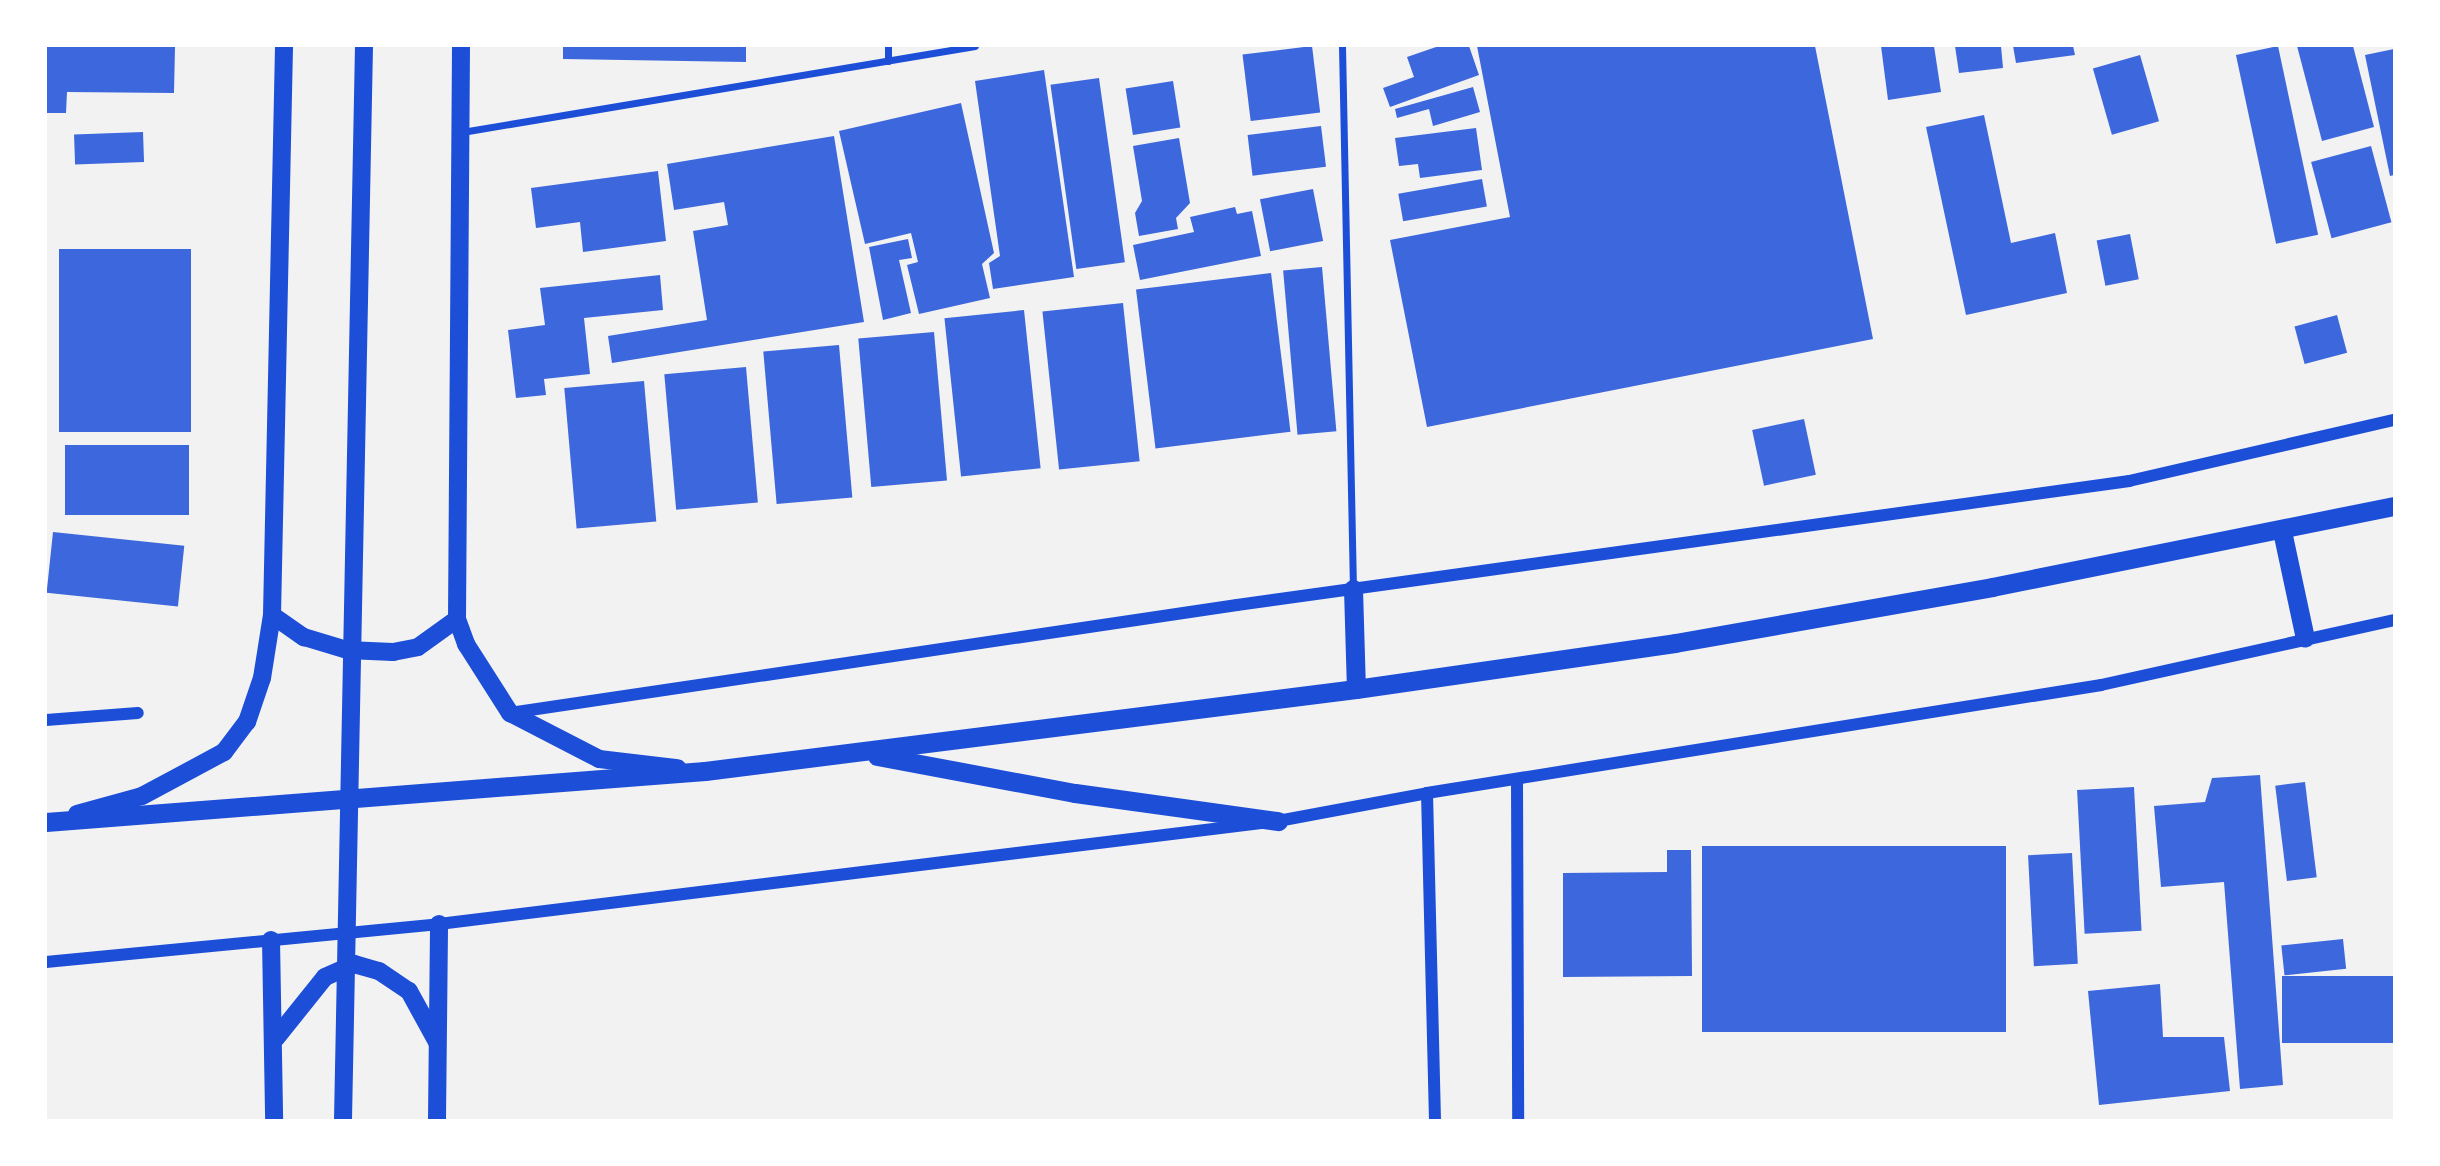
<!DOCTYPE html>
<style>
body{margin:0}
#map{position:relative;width:2440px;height:1166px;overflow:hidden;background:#f2f2f2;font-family:Lato,sans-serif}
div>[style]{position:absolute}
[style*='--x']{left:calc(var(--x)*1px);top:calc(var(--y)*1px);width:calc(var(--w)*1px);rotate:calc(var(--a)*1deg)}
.building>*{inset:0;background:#3d67dc;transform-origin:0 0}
.minor>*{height:7px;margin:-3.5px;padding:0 3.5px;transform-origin:3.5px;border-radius:3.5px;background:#1d4ed8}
.tertiary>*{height:12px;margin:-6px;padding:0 6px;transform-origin:6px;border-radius:6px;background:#1d4ed8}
.primary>*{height:18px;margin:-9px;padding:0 9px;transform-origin:9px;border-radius:9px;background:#1d4ed8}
.trunk>*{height:19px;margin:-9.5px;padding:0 9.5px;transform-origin:9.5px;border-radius:9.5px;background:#1d4ed8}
span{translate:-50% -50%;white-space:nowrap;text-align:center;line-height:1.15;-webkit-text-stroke:7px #fff;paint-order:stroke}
.frame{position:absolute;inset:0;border:47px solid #fff;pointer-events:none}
</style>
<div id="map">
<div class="building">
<div style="clip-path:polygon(46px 46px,175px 47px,174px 93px,67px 92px,66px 113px,46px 113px)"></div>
<div style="clip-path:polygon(563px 46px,746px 46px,746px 62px,563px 59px)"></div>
<div style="left:1312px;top:46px;width:67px;height:70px;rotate:83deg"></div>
<div style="clip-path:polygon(1439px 46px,1469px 46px,1479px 75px,1390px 107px,1383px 88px,1414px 77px,1407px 57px)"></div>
<div style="clip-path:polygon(1477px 46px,1815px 46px,1873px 339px,1427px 427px,1390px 240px,1510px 217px)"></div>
<div style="clip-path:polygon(1881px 46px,1934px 46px,1941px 92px,1888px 100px)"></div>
<div style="clip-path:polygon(1955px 46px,2001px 46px,2003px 68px,1959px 73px)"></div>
<div style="clip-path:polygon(2013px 46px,2073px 46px,2075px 55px,2016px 63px)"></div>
<div style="left:2278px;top:46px;width:193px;height:43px;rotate:78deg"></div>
<div style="clip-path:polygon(2297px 46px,2353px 46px,2374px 127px,2322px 141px)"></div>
<div style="clip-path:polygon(2394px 49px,2394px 175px,2390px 176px,2365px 55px)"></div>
<div style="left:2140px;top:55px;width:69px;height:49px;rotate:74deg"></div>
<div style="clip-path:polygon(1044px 70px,1074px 277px,993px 289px,989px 263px,1000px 256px,975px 81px)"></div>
<div style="left:1099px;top:78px;width:186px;height:49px;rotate:82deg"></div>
<div style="left:1173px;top:81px;width:47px;height:48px;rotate:81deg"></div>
<div style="clip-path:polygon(1473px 87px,1480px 112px,1433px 126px,1429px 109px,1397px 118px,1395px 109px)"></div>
<div style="clip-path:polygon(961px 103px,994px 253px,982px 264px,990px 298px,919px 314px,907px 265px,918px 262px,911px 233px,865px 244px,839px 131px)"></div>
<div style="clip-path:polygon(1984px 115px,2011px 243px,2055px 233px,2067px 293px,1966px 315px,1926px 127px)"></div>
<div style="left:1321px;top:126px;width:41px;height:74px;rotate:83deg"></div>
<div style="clip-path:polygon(1476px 128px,1482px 170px,1420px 178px,1418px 164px,1399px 166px,1395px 138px)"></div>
<div style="left:143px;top:132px;width:30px;height:69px;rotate:88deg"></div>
<div style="clip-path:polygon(834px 136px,864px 322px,612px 363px,608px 336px,707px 320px,693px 231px,728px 225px,724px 202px,674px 210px,667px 164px)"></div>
<div style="clip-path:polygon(1179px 138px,1190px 203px,1176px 218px,1178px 229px,1139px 236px,1135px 213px,1142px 201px,1133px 146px)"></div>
<div style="left:2371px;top:146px;width:79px;height:62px;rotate:75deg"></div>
<div style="clip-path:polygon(658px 171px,666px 241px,583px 252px,580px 222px,536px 228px,531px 188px)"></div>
<div style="left:1482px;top:179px;width:28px;height:85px;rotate:80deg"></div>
<div style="left:1313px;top:189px;width:53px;height:54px;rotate:79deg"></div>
<div style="clip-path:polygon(1235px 207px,1237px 214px,1252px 211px,1261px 256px,1140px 280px,1133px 245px,1194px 232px,1190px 217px)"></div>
<div style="left:2130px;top:234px;width:46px;height:34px;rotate:79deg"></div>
<div style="clip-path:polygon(908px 239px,912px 258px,899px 260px,911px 313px,883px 320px,869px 247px)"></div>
<div style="left:191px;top:249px;width:183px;height:132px;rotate:90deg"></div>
<div style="left:1322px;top:267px;width:165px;height:39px;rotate:85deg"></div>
<div style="left:1271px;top:273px;width:160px;height:136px;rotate:83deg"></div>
<div style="clip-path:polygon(660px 275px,663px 310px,584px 318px,590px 374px,544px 379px,546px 395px,516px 398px,508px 330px,545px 325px,540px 288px)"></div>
<div style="left:1123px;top:303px;width:159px;height:81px;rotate:84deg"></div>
<div style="left:1024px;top:310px;width:159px;height:80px;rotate:84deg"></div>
<div style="left:2337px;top:315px;width:39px;height:44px;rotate:75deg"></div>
<div style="left:934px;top:332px;width:149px;height:76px;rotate:85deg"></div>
<div style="left:839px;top:345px;width:153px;height:76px;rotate:85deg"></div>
<div style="left:746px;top:367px;width:136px;height:82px;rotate:85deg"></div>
<div style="left:644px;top:381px;width:141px;height:80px;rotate:85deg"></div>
<div style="left:1804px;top:419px;width:57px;height:53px;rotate:78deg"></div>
<div style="left:65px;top:445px;width:124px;height:70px"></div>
<div style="left:53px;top:532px;width:132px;height:61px;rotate:6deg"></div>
<div style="clip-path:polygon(2260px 775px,2283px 1085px,2240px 1089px,2224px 882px,2161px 887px,2154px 806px,2205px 802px,2212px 778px)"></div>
<div style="left:2305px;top:782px;width:96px;height:30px;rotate:83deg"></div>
<div style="left:2134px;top:787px;width:144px;height:57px;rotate:87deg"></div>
<div style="left:2006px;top:846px;width:186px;height:304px;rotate:90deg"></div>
<div style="clip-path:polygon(1667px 850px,1691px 850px,1692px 976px,1563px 977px,1563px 873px,1667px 872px)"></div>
<div style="left:2072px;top:853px;width:111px;height:44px;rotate:87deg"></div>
<div style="left:2343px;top:939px;width:30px;height:62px;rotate:84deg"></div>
<div style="left:2394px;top:976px;width:67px;height:112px;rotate:90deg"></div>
<div style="clip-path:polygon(2160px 984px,2163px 1037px,2224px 1037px,2230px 1091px,2099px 1105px,2088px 991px)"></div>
</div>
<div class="minor">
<div style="--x:1342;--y:46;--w:541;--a:88.84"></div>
<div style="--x:888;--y:61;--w:15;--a:-90"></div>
<div style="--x:462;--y:132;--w:520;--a:-9.52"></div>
</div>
<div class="tertiary">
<div style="--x:510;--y:713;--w:735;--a:-8.45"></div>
<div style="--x:1237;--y:605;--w:901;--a:-7.91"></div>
<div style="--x:2129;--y:481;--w:272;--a:-13"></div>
<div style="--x:46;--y:720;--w:92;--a:-4.4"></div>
<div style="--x:1517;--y:780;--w:340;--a:89.8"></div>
<div style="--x:1427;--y:793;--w:327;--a:88.6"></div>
<div style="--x:46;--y:962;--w:395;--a:-5.5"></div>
<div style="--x:439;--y:924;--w:845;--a:-7"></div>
<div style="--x:1278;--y:821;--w:152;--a:-10.6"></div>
<div style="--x:1427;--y:793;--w:683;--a:-9.1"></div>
<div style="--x:2101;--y:685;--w:300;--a:-12.5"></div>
</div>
<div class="primary">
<div style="--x:461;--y:46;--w:573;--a:90.4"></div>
<div style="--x:457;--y:619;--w:27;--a:70"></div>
<div style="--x:466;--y:644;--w:82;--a:57.5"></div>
<div style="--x:510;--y:713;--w:100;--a:27.3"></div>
<div style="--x:599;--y:759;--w:79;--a:6.6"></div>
<div style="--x:272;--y:615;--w:39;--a:35"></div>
<div style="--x:304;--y:637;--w:45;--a:16.8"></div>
<div style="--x:347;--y:650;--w:46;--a:2.5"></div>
<div style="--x:393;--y:652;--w:25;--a:-11"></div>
<div style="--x:418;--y:647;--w:48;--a:-35.7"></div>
<div style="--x:77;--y:814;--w:67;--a:-15.5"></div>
<div style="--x:142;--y:796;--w:93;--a:-28.2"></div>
<div style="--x:224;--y:752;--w:38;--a:-53"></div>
<div style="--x:247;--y:722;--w:46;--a:-71.2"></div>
<div style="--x:262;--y:678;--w:64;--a:-81"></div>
<div style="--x:272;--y:615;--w:569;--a:-88.79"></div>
<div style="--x:271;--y:940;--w:180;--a:89"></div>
<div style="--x:276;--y:1038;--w:78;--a:-51.2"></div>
<div style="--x:325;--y:977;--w:32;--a:-24"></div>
<div style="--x:354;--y:964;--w:26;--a:16"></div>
<div style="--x:379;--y:971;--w:36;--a:34"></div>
<div style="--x:409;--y:991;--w:58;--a:61.2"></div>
<div style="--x:343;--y:1120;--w:1074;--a:-88.88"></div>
<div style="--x:437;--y:1120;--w:196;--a:-89.4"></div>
</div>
<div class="trunk">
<div style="--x:2282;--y:531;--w:109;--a:77.9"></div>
<div style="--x:1353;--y:589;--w:100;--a:88.3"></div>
<div style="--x:877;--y:756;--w:201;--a:10.6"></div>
<div style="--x:1075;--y:793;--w:205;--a:7.9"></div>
<div style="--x:46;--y:822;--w:661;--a:-4.43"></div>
<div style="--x:705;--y:771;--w:656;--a:-7.18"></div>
<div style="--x:1356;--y:689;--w:322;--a:-8.2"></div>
<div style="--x:1675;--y:643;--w:322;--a:-10"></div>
<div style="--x:1992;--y:587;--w:410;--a:-11.4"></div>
</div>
<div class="frame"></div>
</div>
